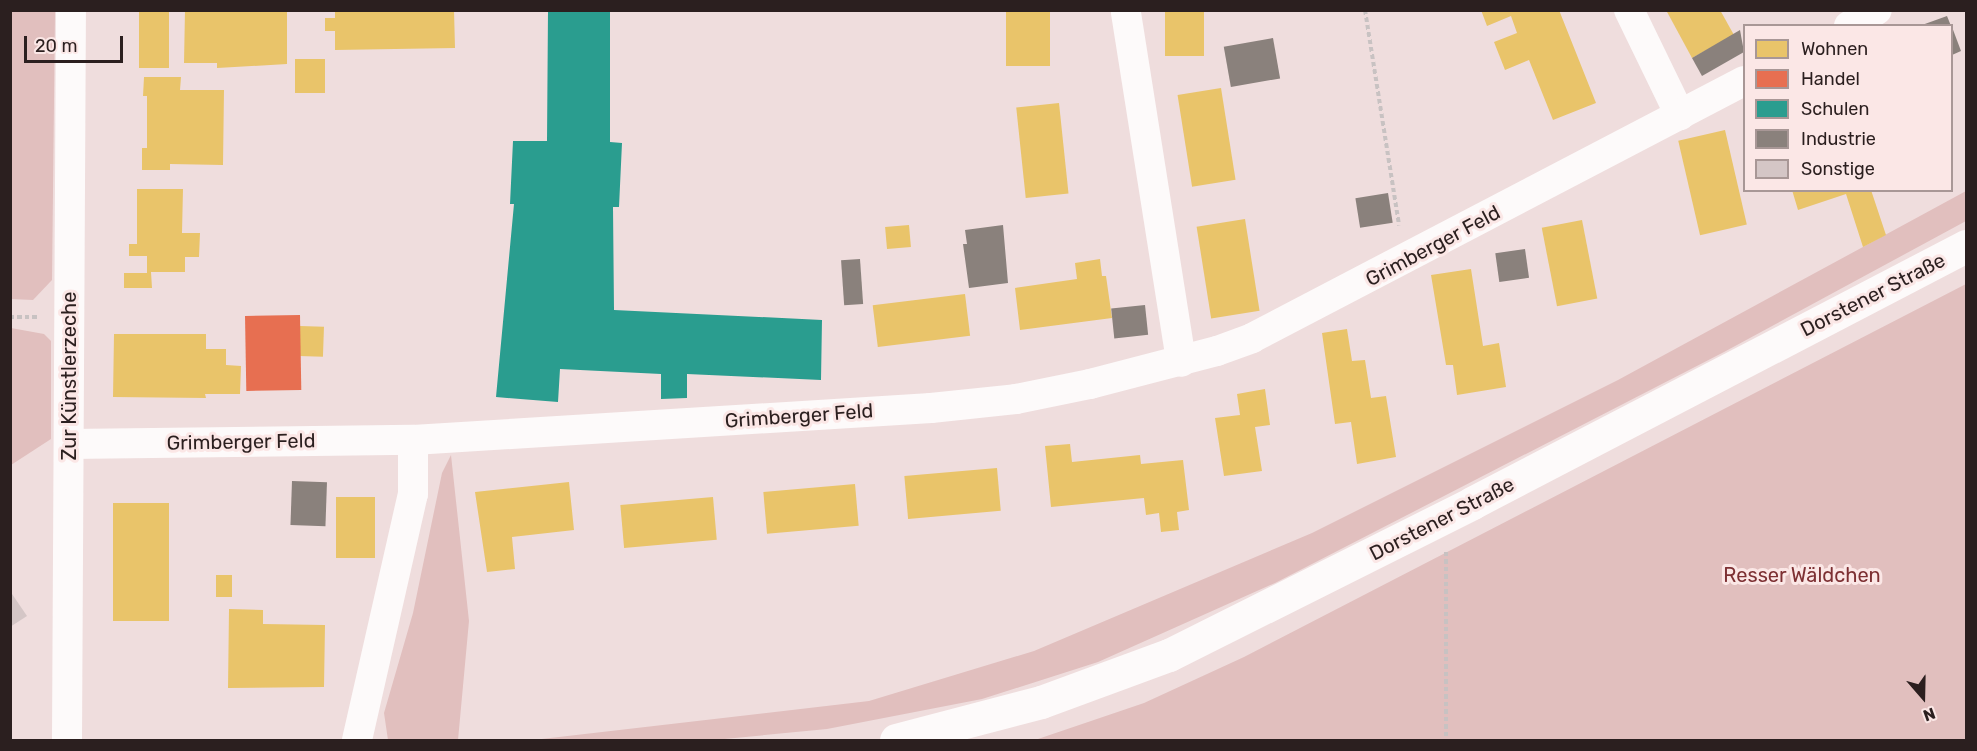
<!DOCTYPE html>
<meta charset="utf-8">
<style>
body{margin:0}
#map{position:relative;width:1977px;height:751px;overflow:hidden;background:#efdddd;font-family:Rubik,sans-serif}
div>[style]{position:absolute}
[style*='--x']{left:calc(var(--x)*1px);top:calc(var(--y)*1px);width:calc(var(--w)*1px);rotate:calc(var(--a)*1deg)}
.green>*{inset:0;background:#e1bfbe}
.homes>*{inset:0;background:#e9c46a;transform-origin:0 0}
.shops>*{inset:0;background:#e76f51;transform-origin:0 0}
.schools>*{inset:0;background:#2a9d8f}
.industry>*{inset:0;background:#8a817c;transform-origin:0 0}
.building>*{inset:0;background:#d4c6c6}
.path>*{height:4px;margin-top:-2px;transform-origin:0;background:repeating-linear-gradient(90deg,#c8c2c2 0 4.5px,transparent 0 7.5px)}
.minor>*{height:30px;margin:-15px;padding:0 15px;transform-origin:15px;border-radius:15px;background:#fdfafa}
.primary>*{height:33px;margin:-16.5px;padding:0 16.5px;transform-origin:16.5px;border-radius:16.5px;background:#fdfafa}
span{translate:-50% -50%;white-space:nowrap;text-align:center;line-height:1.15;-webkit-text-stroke:6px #fbe7e6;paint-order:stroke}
.street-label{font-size:20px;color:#2b1f1f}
.park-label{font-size:20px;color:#7d3033}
.frame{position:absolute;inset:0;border:12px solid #2b1f1f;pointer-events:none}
.legend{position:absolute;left:1743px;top:24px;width:210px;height:168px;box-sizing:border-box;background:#fbe7e6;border:2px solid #a89796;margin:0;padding:8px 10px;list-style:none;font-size:18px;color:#2b1f1f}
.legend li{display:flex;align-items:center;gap:12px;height:30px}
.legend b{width:30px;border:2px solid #a89796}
.north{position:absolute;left:1893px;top:667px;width:60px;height:60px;-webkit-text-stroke:4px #fbe7e6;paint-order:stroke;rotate:160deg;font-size:16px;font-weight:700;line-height:24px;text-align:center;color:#2b1f1f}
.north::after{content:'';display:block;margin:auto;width:21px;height:27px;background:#2b1f1f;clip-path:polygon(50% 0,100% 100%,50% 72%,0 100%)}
.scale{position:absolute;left:24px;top:36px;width:99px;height:27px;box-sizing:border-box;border:3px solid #2b1f1f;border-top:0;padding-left:8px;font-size:18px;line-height:21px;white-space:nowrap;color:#2b1f1f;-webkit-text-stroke:4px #fbe7e6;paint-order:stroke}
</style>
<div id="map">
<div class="green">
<div style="clip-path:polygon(11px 10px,55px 11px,52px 280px,33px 300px,11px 299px)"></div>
<div style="clip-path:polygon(1966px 191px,1966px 221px,1724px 352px,1275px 583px,1098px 662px,982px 699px,827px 729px,714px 740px,533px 740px,869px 701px,1034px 651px,1312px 533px,1618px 380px)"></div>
<div style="clip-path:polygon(1966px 284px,1966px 740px,1035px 740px,1144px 703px,1244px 657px)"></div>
<div style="clip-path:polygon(11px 328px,44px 334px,51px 341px,51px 439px,11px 465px)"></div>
<div style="clip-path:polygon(451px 455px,469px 621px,458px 740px,388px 740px,384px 713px,413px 613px,442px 473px)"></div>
</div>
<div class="homes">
<div style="left:139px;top:10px;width:30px;height:58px"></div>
<div style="clip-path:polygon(185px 10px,287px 10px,287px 64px,217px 68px,217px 63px,184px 63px)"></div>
<div style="clip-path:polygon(335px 10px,454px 10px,455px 48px,335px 50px,335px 31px,325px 31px,325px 18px,335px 18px)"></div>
<div style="left:1006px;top:10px;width:44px;height:56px"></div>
<div style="left:1165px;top:10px;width:39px;height:46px"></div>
<div style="clip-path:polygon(1481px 10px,1559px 10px,1596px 103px,1553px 120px,1529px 60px,1505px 70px,1494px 42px,1517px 33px,1511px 16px,1487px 26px)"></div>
<div style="clip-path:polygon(1666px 10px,1720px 10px,1734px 35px,1692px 58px)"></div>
<div style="left:295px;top:59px;width:30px;height:34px"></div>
<div style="clip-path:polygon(144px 77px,181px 77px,180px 90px,224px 90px,223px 165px,170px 164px,170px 170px,142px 170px,142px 148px,147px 148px,147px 96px,143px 96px)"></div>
<div style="left:1221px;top:88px;width:93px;height:44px;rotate:81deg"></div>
<div style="left:1059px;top:103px;width:91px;height:43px;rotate:84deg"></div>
<div style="left:1725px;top:130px;width:97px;height:48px;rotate:77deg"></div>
<div style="clip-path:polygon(137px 189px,183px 189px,182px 233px,200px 233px,199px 257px,185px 257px,185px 272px,151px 272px,152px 288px,124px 288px,124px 273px,147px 273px,147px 256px,129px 256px,129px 244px,137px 244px)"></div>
<div style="clip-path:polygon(1792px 190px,1871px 190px,1886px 235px,1863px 247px,1846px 194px,1798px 210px)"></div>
<div style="left:1245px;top:219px;width:93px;height:49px;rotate:81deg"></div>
<div style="left:1582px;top:220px;width:80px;height:41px;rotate:79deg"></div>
<div style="left:909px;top:225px;width:22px;height:24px;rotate:85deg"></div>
<div style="clip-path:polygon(1100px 259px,1102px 276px,1106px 276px,1112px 318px,1020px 330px,1015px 288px,1077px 279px,1075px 263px)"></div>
<div style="clip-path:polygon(1471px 269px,1483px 346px,1499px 343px,1506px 387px,1457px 395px,1453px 365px,1446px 365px,1431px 275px)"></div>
<div style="left:965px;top:294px;width:42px;height:93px;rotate:83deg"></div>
<div style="left:300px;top:326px;width:24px;height:30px;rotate:2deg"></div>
<div style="clip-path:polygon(1347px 329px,1352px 361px,1365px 360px,1371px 398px,1386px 396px,1396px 457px,1357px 464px,1351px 422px,1335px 424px,1322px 333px)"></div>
<div style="clip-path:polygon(114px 334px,206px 334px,206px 349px,226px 349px,226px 365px,241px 366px,240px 394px,205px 394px,206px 398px,113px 397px)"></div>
<div style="clip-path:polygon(1265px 389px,1270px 425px,1255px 427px,1262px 471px,1224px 476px,1215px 418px,1240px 415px,1237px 394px)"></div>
<div style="clip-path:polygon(1070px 444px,1072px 462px,1140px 455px,1141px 464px,1183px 460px,1189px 510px,1177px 512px,1179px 530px,1161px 532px,1159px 513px,1146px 515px,1144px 498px,1051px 507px,1045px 446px)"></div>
<div style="left:997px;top:468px;width:43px;height:93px;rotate:85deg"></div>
<div style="clip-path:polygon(569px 482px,574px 530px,512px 537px,515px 569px,487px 572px,475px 492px)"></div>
<div style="left:855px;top:484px;width:42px;height:92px;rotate:85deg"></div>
<div style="left:336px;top:497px;width:39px;height:61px"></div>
<div style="left:713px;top:497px;width:43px;height:93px;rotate:85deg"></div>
<div style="left:113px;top:503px;width:56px;height:118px"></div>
<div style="left:216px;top:575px;width:16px;height:22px"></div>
<div style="clip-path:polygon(229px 609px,263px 610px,263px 624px,325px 625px,324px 687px,228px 688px)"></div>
</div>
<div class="shops">
<div style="left:300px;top:315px;width:75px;height:55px;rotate:89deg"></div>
</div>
<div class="schools">
<div style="clip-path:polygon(548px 10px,610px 10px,610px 142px,622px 143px,619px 207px,613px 207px,614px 310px,822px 320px,821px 380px,687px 374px,687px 398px,661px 399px,661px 374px,560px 369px,558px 402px,496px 397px,514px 204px,510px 204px,513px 141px,547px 141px)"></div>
</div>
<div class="industry">
<div style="clip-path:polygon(1947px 16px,1951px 26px,1922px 26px,1922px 25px)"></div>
<div style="clip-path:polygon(1952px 27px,1961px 51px,1952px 55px)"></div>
<div style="clip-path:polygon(1740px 30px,1744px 52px,1702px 76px,1692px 58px)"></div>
<div style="left:1273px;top:38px;width:41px;height:50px;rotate:80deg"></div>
<div style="left:1388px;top:193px;width:30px;height:33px;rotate:81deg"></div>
<div style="clip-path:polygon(1003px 225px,1008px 283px,969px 288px,963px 244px,967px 244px,965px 230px)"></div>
<div style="left:1525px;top:249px;width:29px;height:30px;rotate:82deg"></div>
<div style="left:860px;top:259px;width:45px;height:19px;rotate:86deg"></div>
<div style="left:1145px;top:305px;width:30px;height:34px;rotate:84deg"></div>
<div style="left:292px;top:481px;width:35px;height:44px;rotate:2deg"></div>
</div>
<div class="building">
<div style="clip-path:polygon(10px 591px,27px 616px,10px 627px)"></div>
</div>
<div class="path">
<div style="--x:1365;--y:10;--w:218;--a:81"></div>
<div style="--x:10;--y:317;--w:29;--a:0"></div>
<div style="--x:1446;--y:552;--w:188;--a:90"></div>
</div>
<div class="minor">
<div style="--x:1629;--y:10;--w:117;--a:64.1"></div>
<div style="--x:1126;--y:13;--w:353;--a:81"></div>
<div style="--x:1849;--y:26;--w:32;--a:-30"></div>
<div style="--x:69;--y:444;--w:344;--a:-0.7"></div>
<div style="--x:413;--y:440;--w:519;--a:-3.54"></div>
<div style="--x:931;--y:408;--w:85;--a:-6"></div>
<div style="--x:1016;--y:399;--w:76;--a:-11.5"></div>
<div style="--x:1090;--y:384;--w:131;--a:-14.6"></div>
<div style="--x:1217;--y:351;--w:37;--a:-20"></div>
<div style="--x:1252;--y:338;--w:555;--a:-27.58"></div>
<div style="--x:67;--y:740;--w:730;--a:-89.69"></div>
<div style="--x:357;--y:740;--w:252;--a:-77.2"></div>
<div style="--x:413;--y:494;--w:54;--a:-90"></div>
</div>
<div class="primary">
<div style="--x:896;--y:740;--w:150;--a:-14.7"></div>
<div style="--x:1041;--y:702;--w:136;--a:-20.2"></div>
<div style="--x:1169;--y:655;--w:339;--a:-26.6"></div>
<div style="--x:1472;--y:503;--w:557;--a:-27.49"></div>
</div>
<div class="street-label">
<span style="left:1433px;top:246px;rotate:-28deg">Grimberger Feld</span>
<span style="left:1873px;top:295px;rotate:-27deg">Dorstener Straße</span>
<span style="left:69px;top:376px;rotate:-90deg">Zur Künstlerzeche</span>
<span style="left:799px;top:416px;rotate:-4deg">Grimberger Feld</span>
<span style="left:241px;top:442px;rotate:-1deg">Grimberger Feld</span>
<span style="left:1442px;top:519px;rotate:-27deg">Dorstener Straße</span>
</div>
<div class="park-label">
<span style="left:1802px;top:575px">Resser Wäldchen</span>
</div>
<div class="frame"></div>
<ul class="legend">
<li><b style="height:16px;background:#e9c46a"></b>Wohnen</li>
<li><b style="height:16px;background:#e76f51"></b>Handel</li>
<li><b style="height:16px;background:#2a9d8f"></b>Schulen</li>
<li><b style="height:16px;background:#8a817c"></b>Industrie</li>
<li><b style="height:16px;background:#d4c6c6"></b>Sonstige</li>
</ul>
<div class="north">N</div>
<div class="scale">20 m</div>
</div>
